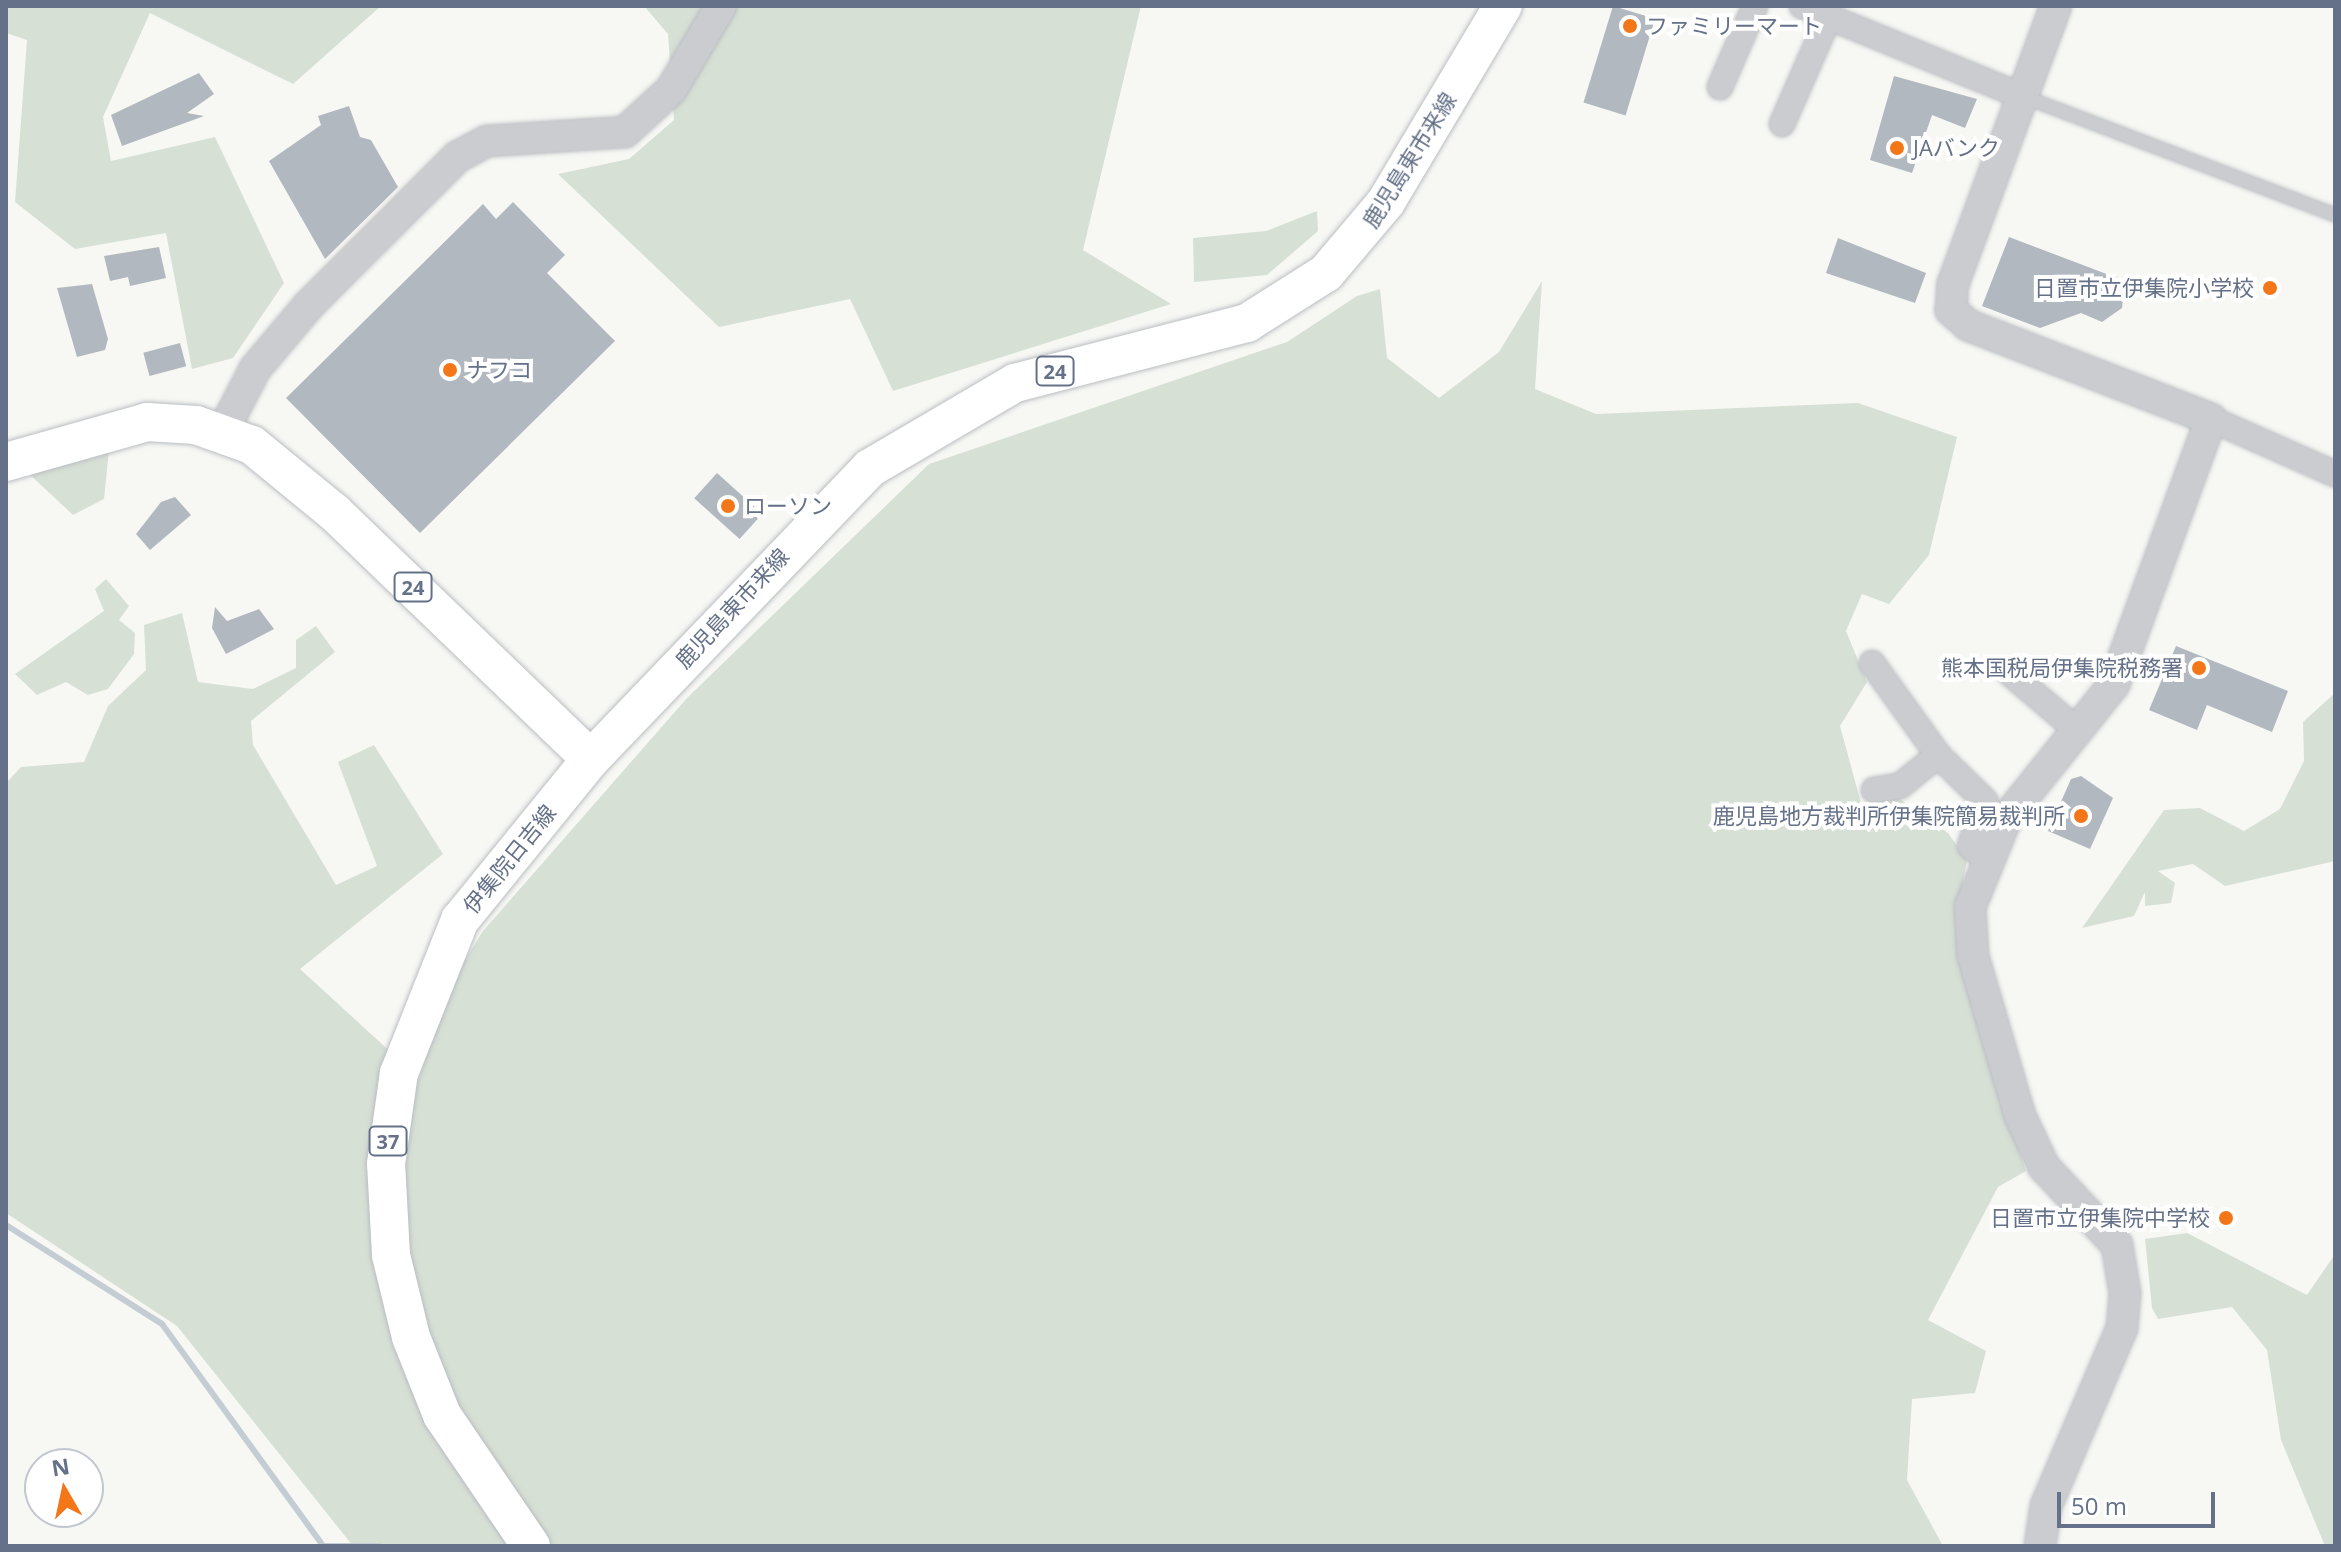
<!DOCTYPE html>
<meta charset="utf-8">
<style>
body{margin:0}
#map{position:relative;width:2341px;height:1552px;overflow:hidden;background:#f7f8f4;font-family:"Open Sans","Noto Sans JP",sans-serif}
div>[style]{position:absolute}
[style*='--x']{left:calc(var(--x)*1px);top:calc(var(--y)*1px);width:calc(var(--w)*1px);rotate:calc(var(--a)*1deg)}
.green>*{inset:0;background:#d7e0d5}
.stream>*{height:6px;margin:-3px;padding:0 3px;transform-origin:3px;border-radius:3px;background:#c5cdd4}
.building>*{inset:0;background:#b2b8bf;transform-origin:0 0}
.roads{filter:drop-shadow(0 0 2px #babdc2) drop-shadow(0 0 2px #babdc2)}
.service>*{height:12px;margin:-6px;padding:0 6px;transform-origin:6px;border-radius:6px;background:#caccd0}
.minor>*{height:24px;margin:-12px;padding:0 12px;transform-origin:12px;border-radius:12px;background:#caccd0}
.tertiary>*{height:30px;margin:-15px;padding:0 15px;transform-origin:15px;border-radius:15px;background:#caccd0}
.primary>*{height:38px;margin:-19px;padding:0 19px;transform-origin:19px;border-radius:19px;background:#fff}
.dots>*{width:22px;height:22px;translate:-50% -50%;box-sizing:border-box;border:4px solid #fff;border-radius:50%}
span{translate:-50% -50%;white-space:nowrap;text-align:center;line-height:1.15;-webkit-text-stroke:8px #fff;paint-order:stroke}
.shield-label span{padding:2px 6px;background:#fff;border:2px solid;border-radius:6px;-webkit-text-stroke-width:0}
.shield-label{font-size:20px;color:#647188;font-weight:700}
.poi-label{font-size:22px;color:#647188}
.left{translate:0 -50%;text-align:left}
.right{translate:-100% -50%;text-align:right}
.street-label{font-size:22px;color:#647188}
.frame{position:absolute;inset:0;border:8px solid #647188;pointer-events:none}
.north{position:absolute;left:24px;top:1448px;width:80px;height:80px;box-sizing:border-box;background:#fff;border:2px solid #c1c6cf;border-radius:50%;rotate:351deg;font-size:22px;font-weight:700;line-height:32px;text-align:center;color:#647188}
.north::after{content:'';display:block;margin:auto;width:28px;height:36px;background:#f37719;clip-path:polygon(50% 0,100% 100%,50% 72%,0 100%)}
.scale{position:absolute;left:2057px;top:1492px;width:158px;height:36px;box-sizing:border-box;border:4px solid #647188;border-top:0;padding-left:10px;font-size:24px;line-height:28px;white-space:nowrap;color:#647188;-webkit-text-stroke:6px #fff;paint-order:stroke}
</style>
<div id="map">
<div class="green">
<div style="clip-path:polygon(6px 6px,381px 6px,293px 84px,150px 13px,103px 117px,111px 161px,215px 137px,284px 283px,233px 358px,192px 369px,166px 233px,75px 249px,15px 202px,27px 40px,6px 33px)"></div>
<div style="clip-path:polygon(644px 6px,1141px 6px,1083px 250px,1171px 304px,893px 391px,850px 299px,719px 327px,558px 174px,629px 159px,674px 120px,668px 34px)"></div>
<div style="clip-path:polygon(1317px 211px,1318px 231px,1267px 275px,1194px 282px,1193px 238px,1266px 231px)"></div>
<div style="clip-path:polygon(1542px 281px,1535px 389px,1596px 414px,1858px 403px,1957px 437px,1929px 555px,1889px 604px,1862px 594px,1846px 631px,1867px 682px,1840px 726px,1861px 803px,1897px 797px,1948px 833px,1967px 860px,1958px 907px,1984px 1046px,2026px 1171px,1998px 1187px,1928px 1320px,1986px 1351px,1975px 1393px,1912px 1399px,1907px 1480px,1943px 1546px,353px 1546px,177px 1326px,6px 1213px,6px 783px,21px 767px,84px 762px,108px 706px,146px 670px,144px 625px,182px 613px,198px 682px,253px 689px,296px 668px,296px 640px,316px 626px,335px 652px,251px 721px,253px 745px,336px 885px,377px 866px,338px 762px,374px 745px,443px 854px,300px 969px,419px 1078px,452px 981px,483px 931px,687px 698px,929px 464px,1287px 342px,1357px 296px,1380px 289px,1387px 358px,1439px 398px,1499px 352px)"></div>
<div style="clip-path:polygon(109px 450px,104px 499px,73px 515px,26px 471px)"></div>
<div style="clip-path:polygon(106px 579px,129px 606px,119px 620px,135px 633px,134px 654px,108px 689px,88px 695px,66px 682px,37px 695px,15px 674px,104px 611px,95px 589px)"></div>
<div style="clip-path:polygon(2335px 693px,2335px 861px,2225px 886px,2193px 864px,2158px 871px,2175px 883px,2171px 903px,2145px 906px,2145px 892px,2134px 916px,2082px 928px,2164px 810px,2200px 808px,2244px 831px,2280px 809px,2304px 761px,2303px 722px)"></div>
<div style="clip-path:polygon(2187px 1233px,2307px 1295px,2335px 1254px,2335px 1546px,2325px 1546px,2281px 1440px,2267px 1350px,2232px 1307px,2158px 1319px,2152px 1308px,2145px 1239px)"></div>
</div>
<div class="stream">
<div style="--x:6;--y:1225;--w:185;--a:32.4"></div>
<div style="--x:162;--y:1324;--w:274;--a:54"></div>
<div style="--x:325;--y:1546;--w:54;--a:0"></div>
</div>
<div class="building">
<div style="left:1613px;top:6px;width:44px;height:101px;rotate:17deg"></div>
<div style="clip-path:polygon(199px 73px,214px 94px,187px 113px,204px 116px,122px 146px,111px 115px)"></div>
<div style="clip-path:polygon(1894px 76px,1977px 99px,1965px 128px,1932px 115px,1912px 173px,1870px 160px)"></div>
<div style="clip-path:polygon(349px 106px,360px 137px,371px 140px,398px 187px,325px 259px,269px 161px,321px 125px,318px 116px)"></div>
<div style="clip-path:polygon(513px 202px,565px 255px,547px 273px,615px 341px,420px 533px,286px 398px,483px 204px,496px 219px)"></div>
<div style="clip-path:polygon(2009px 237px,2125px 281px,2122px 308px,2102px 322px,2081px 313px,2040px 328px,1982px 306px)"></div>
<div style="clip-path:polygon(1838px 238px,1926px 273px,1915px 303px,1826px 273px)"></div>
<div style="clip-path:polygon(159px 247px,166px 278px,130px 286px,128px 277px,110px 281px,104px 256px)"></div>
<div style="clip-path:polygon(92px 284px,108px 339px,105px 350px,77px 357px,57px 288px)"></div>
<div style="left:180px;top:343px;width:24px;height:38px;rotate:75deg"></div>
<div style="left:717px;top:473px;width:61px;height:34px;rotate:42deg"></div>
<div style="clip-path:polygon(175px 497px,191px 515px,150px 550px,136px 534px,161px 502px)"></div>
<div style="clip-path:polygon(215px 607px,227px 621px,259px 609px,274px 629px,226px 654px,212px 628px)"></div>
<div style="clip-path:polygon(2176px 646px,2288px 691px,2272px 732px,2207px 705px,2197px 730px,2149px 710px)"></div>
<div style="clip-path:polygon(2081px 776px,2113px 798px,2090px 849px,2048px 831px,2071px 779px)"></div>
</div>
<div class="roads">
<div class="service">
<div style="--x:2022;--y:96;--w:335;--a:20.8"></div>
</div>
<div class="minor">
<div style="--x:1802;--y:6;--w:235;--a:22.3"></div>
<div style="--x:1720;--y:87;--w:88;--a:-66.6"></div>
<div style="--x:1782;--y:124;--w:117;--a:-66.3"></div>
<div style="--x:2211;--y:419;--w:136;--a:23.9"></div>
<div style="--x:1872;--y:663;--w:113;--a:54.3"></div>
<div style="--x:1938;--y:755;--w:66;--a:44.4"></div>
<div style="--x:1985;--y:801;--w:47;--a:108.4"></div>
<div style="--x:1970;--y:846;--w:18;--a:41"></div>
<div style="--x:2011;--y:674;--w:87;--a:40.3"></div>
<div style="--x:1874;--y:790;--w:26;--a:-9"></div>
<div style="--x:1900;--y:786;--w:49;--a:-39.2"></div>
</div>
<div class="tertiary">
<div style="--x:223;--y:431;--w:70;--a:-62.7"></div>
<div style="--x:255;--y:369;--w:82;--a:-49.9"></div>
<div style="--x:308;--y:306;--w:211;--a:-45"></div>
<div style="--x:457;--y:157;--w:34;--a:-28"></div>
<div style="--x:487;--y:141;--w:138;--a:-3.7"></div>
<div style="--x:625;--y:132;--w:62;--a:-42.4"></div>
<div style="--x:671;--y:90;--w:98;--a:-59.2"></div>
<div style="--x:2040;--y:1546;--w:40;--a:-81.5"></div>
<div style="--x:2046;--y:1506;--w:194;--a:-66.9"></div>
<div style="--x:2122;--y:1328;--w:35;--a:-85"></div>
<div style="--x:2125;--y:1293;--w:49;--a:-99.5"></div>
<div style="--x:2117;--y:1245;--w:107;--a:-133.1"></div>
<div style="--x:2044;--y:1167;--w:56;--a:-115.2"></div>
<div style="--x:2020;--y:1116;--w:167;--a:-106.4"></div>
<div style="--x:1973;--y:956;--w:49;--a:-93.5"></div>
<div style="--x:1970;--y:907;--w:95;--a:-67.8"></div>
<div style="--x:2006;--y:819;--w:173;--a:-51.3"></div>
<div style="--x:2114;--y:684;--w:282;--a:-69.9"></div>
<div style="--x:2211;--y:419;--w:261;--a:-158.9"></div>
<div style="--x:1968;--y:325;--w:23;--a:-139"></div>
<div style="--x:1951;--y:310;--w:26;--a:-86"></div>
<div style="--x:1953;--y:284;--w:296;--a:-69.7"></div>
</div>
<div class="primary">
<div style="--x:6;--y:462;--w:147;--a:-15.8"></div>
<div style="--x:147;--y:422;--w:49;--a:3.5"></div>
<div style="--x:196;--y:425;--w:59;--a:19.7"></div>
<div style="--x:252;--y:445;--w:106;--a:39.3"></div>
<div style="--x:334;--y:512;--w:356;--a:43.9"></div>
<div style="--x:531;--y:1546;--w:158;--a:-124.2"></div>
<div style="--x:442;--y:1415;--w:84;--a:-111.7"></div>
<div style="--x:411;--y:1337;--w:84;--a:-103.7"></div>
<div style="--x:391;--y:1255;--w:91;--a:-93.1"></div>
<div style="--x:386;--y:1164;--w:92;--a:-81.9"></div>
<div style="--x:399;--y:1073;--w:165;--a:-68.3"></div>
<div style="--x:460;--y:920;--w:208;--a:-50.9"></div>
<div style="--x:591;--y:759;--w:403;--a:-46.2"></div>
<div style="--x:870;--y:468;--w:168;--a:-30.4"></div>
<div style="--x:1015;--y:383;--w:240;--a:-14.5"></div>
<div style="--x:1247;--y:323;--w:93;--a:-32.3"></div>
<div style="--x:1326;--y:273;--w:93;--a:-49.8"></div>
<div style="--x:1386;--y:202;--w:228;--a:-59.2"></div>
</div>
</div>
<div class="dots">
<div style="left:1630px;top:26px;background:#f37719"></div>
<div style="left:1897px;top:148px;background:#f37719"></div>
<div style="left:2270px;top:288px;background:#f37719"></div>
<div style="left:450px;top:370px;background:#f37719"></div>
<div style="left:728px;top:506px;background:#f37719"></div>
<div style="left:2199px;top:668px;background:#f37719"></div>
<div style="left:2081px;top:816px;background:#f37719"></div>
<div style="left:2226px;top:1218px;background:#f37719"></div>
</div>
<div class="shield-label">
<span style="left:1055px;top:371px">24</span>
<span style="left:413px;top:587px">24</span>
<span style="left:388px;top:1141px">37</span>
</div>
<div class="poi-label">
<span class="left" style="left:1646px;top:26px">ファミリーマート</span>
<span class="left" style="left:1913px;top:148px">JAバンク</span>
<span class="right" style="left:2254px;top:288px">日置市立伊集院小学校</span>
<span class="left" style="left:466px;top:370px">ナフコ</span>
<span class="left" style="left:744px;top:506px">ローソン</span>
<span class="right" style="left:2183px;top:668px">熊本国税局伊集院税務署</span>
<span class="right" style="left:2065px;top:816px">鹿児島地方裁判所伊集院簡易裁判所</span>
<span class="right" style="left:2210px;top:1218px">日置市立伊集院中学校</span>
</div>
<div class="street-label">
<span style="left:1409px;top:160px;rotate:-58deg">鹿児島東市来線</span>
<span style="left:732px;top:608px;rotate:-47deg">鹿児島東市来線</span>
<span style="left:509px;top:859px;rotate:-51deg">伊集院日吉線</span>
</div>
<div class="frame"></div>
<div class="north">N</div>
<div class="scale">50 m</div>
</div>
